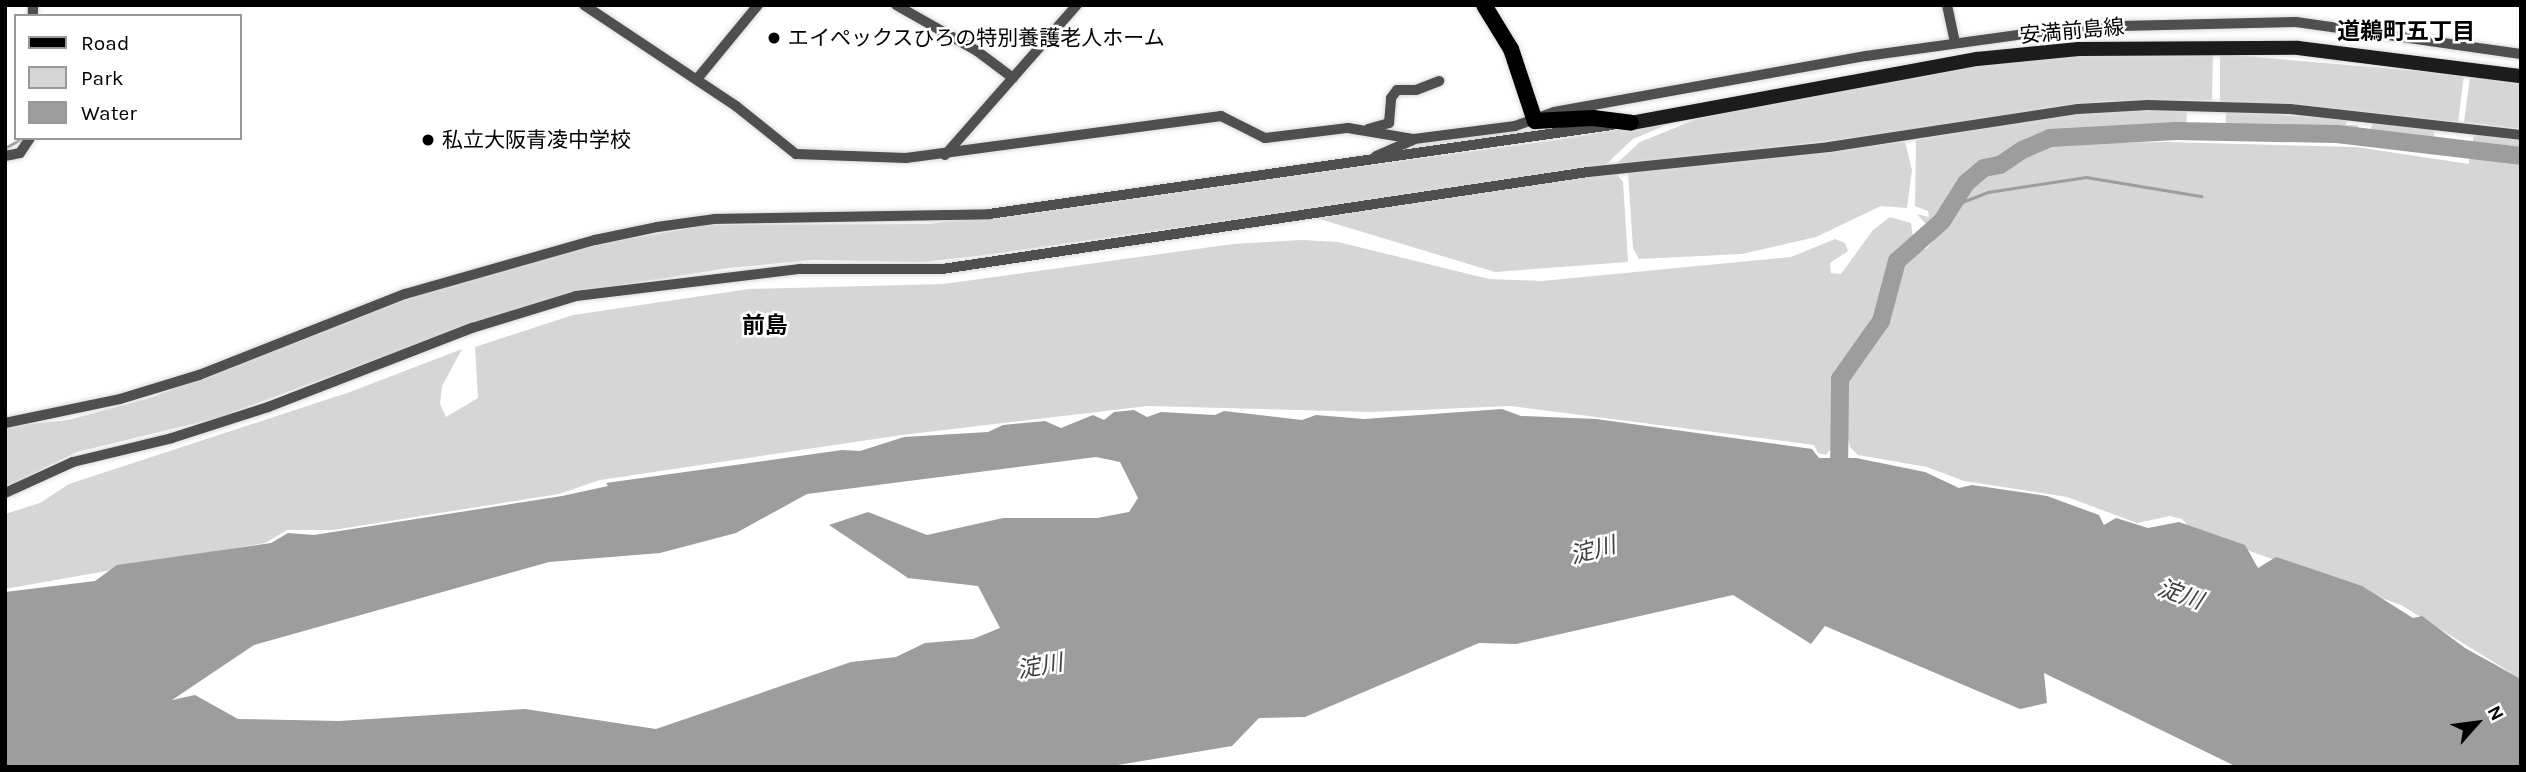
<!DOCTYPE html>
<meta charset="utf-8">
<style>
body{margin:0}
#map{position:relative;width:2526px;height:772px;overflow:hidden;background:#fff;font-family:Karla,"Noto Sans JP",sans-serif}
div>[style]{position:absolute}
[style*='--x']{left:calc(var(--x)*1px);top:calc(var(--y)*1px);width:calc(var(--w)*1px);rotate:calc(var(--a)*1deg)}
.green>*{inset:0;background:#d6d6d6;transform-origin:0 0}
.water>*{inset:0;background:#9d9d9d}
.stream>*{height:2.5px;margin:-1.25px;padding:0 1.25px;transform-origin:1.25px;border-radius:1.25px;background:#9d9d9d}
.river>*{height:18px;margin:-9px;padding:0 9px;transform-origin:9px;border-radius:9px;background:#9d9d9d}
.roads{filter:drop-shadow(0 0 2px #dbdbdb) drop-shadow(0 0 2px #dbdbdb)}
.minor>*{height:10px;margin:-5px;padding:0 5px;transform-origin:5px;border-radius:5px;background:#4f4f4f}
.secondary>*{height:14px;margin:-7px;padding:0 7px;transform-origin:7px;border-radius:7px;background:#1c1c1c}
.primary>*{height:16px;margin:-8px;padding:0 8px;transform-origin:8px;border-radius:8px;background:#000}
.dots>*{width:19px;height:19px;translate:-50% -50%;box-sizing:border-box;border:4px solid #fff;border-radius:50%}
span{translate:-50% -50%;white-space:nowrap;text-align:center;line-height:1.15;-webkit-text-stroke:5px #fff;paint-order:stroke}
.street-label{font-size:21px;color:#000}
.poi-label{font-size:21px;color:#000}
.left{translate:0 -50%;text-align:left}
.neighbourhood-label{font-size:23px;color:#000;font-weight:700}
.water-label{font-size:23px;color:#3e3e3e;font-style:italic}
.frame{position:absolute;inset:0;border:7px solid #000;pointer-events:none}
.legend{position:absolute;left:14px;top:14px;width:228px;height:126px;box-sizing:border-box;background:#fff;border:2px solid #999;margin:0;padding:9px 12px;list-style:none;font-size:21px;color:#000}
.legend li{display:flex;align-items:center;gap:14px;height:35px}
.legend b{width:35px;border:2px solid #999}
.north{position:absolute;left:2442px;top:688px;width:70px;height:70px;-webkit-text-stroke:5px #fff;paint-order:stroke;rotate:62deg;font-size:19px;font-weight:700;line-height:28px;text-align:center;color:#000}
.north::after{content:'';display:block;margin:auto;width:24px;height:32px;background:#000;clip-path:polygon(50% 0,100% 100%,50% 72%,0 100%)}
</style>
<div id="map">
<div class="green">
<div style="clip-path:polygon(2213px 54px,2212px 100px,2102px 101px,1887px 134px,1615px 165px,1640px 142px,1709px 114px,1973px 65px,2060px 55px)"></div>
<div style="clip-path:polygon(2220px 54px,2464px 75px,2458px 122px,2310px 106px,2220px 102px)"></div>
<div style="clip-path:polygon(2470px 77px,2521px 81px,2521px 129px,2464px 122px)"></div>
<div style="clip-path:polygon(2127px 110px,2187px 110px,2186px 126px,2105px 128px,2048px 135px,1968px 169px,1945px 201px,1937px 225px,1930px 229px,1917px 214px,1929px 217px,1928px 211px,1915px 206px,1916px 140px,2064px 115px)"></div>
<div style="clip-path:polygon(2226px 111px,2347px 120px,2346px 125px,2358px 125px,2360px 133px,2225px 128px)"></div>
<div style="clip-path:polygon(1680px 119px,1633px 139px,1602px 168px,977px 256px,923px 262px,813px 260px,729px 268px,601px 288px,444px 334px,217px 418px,77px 452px,5px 487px,5px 427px,68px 420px,150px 398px,404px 299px,591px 245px,710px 225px,929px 224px,1558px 140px)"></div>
<div style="clip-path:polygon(2373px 123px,2435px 127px,2433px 145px,2368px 135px)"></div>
<div style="left:2474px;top:132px;width:47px;height:17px;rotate:7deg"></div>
<div style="clip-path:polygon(1905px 142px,1912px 170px,1907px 208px,1881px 206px,1816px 237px,1742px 254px,1639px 259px,1633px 248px,1628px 172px)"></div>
<div style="clip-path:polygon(2166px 142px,2356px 147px,2469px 164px,2469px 157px,2521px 162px,2521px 679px,2401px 605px,2244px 549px,2198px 538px,2182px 519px,2170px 516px,2137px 523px,2067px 497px,1964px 481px,1927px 467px,1858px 455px,1850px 447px,1843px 420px,1844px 387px,1865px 345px,1882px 331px,1893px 312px,1892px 281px,1898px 267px,1912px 249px,1926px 249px,1949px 224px,1961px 195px,1979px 173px,2003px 169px,2046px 144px)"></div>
<div style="clip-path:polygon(1616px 173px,1623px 182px,1628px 262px,1495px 272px,1313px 217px)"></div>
<div style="clip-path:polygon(1890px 217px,1911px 223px,1913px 238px,1895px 252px,1877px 319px,1841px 365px,1833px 388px,1834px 445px,1826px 455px,1818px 453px,1814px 445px,1511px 406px,1371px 412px,1148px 406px,902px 435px,600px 480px,559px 494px,333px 530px,287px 530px,265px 543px,5px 589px,5px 514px,40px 503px,69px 484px,350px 392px,462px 349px,442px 386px,440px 404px,446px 417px,478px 398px,475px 347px,573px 315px,749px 289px,943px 284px,1233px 244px,1302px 240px,1338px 242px,1489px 279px,1542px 281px,1791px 257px,1835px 239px,1845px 243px,1848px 251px,1830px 263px,1831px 273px,1841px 274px,1873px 230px)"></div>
</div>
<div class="water">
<div style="clip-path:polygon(evenodd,1502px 409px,1521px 416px,1596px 419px,1812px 449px,1819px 458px,1856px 458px,1925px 472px,1959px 488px,1972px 485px,2047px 496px,2099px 515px,2104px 525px,2116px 518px,2148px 528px,2179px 522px,2245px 545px,2258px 568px,2276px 557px,2362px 586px,2413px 618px,2422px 616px,2465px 648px,2521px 679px,2521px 767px,2237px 767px,2044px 673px,2047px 703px,2020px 709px,1825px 626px,1811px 644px,1733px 595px,1516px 644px,1479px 643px,1305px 717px,1259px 718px,1232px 746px,1106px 767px,5px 767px,5px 592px,95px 581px,117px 565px,271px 543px,288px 533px,314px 535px,562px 496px,608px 486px,606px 483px,842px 450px,860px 451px,904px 437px,988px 432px,1003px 425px,1045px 421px,1061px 428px,1093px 415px,1104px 420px,1114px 412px,1134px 410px,1147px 417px,1161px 412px,1215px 415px,1224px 411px,1302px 420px,1316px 415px,1364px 419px,1502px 409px,1096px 457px,1120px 462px,1138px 498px,1129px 512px,1097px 518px,1003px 518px,927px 535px,868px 512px,829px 525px,908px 578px,978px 586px,1000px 628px,973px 639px,925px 643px,896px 657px,851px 662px,656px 729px,525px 709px,339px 721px,238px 719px,195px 695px,172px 700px,254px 645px,549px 562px,660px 553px,736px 533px,807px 494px,1096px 457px)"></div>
</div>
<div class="stream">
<div style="--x:28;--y:16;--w:11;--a:-90"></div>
<div style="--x:5;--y:148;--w:21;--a:-29"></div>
<div style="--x:1949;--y:207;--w:42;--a:-21"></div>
<div style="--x:1988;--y:192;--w:99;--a:-8.7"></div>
<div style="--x:2086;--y:177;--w:117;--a:9.4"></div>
</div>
<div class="river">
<div style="--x:1839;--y:479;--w:100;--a:-89.4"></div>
<div style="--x:1840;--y:379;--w:71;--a:-54.7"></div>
<div style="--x:1881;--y:321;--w:62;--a:-75.1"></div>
<div style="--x:1897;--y:261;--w:60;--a:-41.6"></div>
<div style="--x:1942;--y:221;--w:45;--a:-57.7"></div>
<div style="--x:1966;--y:183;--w:23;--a:-40"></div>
<div style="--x:1984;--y:168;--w:16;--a:-11"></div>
<div style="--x:2000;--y:165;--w:27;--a:-34"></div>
<div style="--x:2022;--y:150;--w:30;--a:-23"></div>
<div style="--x:2050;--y:138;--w:126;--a:-3.2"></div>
<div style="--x:2176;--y:131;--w:161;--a:1.1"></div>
<div style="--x:2337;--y:134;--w:185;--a:6.8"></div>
</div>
<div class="roads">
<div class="minor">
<div style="--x:584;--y:5;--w:182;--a:33.6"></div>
<div style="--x:736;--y:106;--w:77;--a:38.7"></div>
<div style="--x:796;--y:154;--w:110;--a:2.1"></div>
<div style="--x:906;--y:158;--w:318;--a:-7.6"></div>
<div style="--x:1221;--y:116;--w:49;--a:26.6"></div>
<div style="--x:1265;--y:138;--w:84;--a:-6.9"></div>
<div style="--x:1348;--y:128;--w:67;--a:9.5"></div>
<div style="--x:1414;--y:139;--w:102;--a:-7.3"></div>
<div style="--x:1515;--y:126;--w:41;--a:-19.7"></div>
<div style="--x:1554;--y:112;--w:317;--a:-10.2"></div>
<div style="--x:1866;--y:56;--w:212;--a:-7.9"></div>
<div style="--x:2076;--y:27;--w:220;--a:-1.3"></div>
<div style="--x:2296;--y:22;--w:227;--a:8.1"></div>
<div style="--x:896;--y:5;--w:93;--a:29.6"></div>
<div style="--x:977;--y:51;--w:45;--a:36.9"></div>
<div style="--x:1947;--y:5;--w:38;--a:78"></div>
<div style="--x:33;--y:16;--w:11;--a:-90"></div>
<div style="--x:697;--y:79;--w:96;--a:-50.5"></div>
<div style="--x:1368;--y:129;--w:22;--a:-16"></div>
<div style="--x:1389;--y:123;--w:25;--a:-85"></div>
<div style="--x:1391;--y:98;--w:10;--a:-53"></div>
<div style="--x:1397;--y:90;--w:19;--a:0"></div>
<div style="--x:1416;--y:90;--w:25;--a:-21"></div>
<div style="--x:945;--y:155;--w:200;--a:-48.7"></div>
<div style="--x:5;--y:156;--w:15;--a:-11"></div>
<div style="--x:20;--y:153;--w:18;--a:-56"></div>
<div style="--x:1376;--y:156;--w:40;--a:-23.4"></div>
<div style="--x:5;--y:423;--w:117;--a:-11.8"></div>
<div style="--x:120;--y:399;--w:83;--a:-16.9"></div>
<div style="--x:199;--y:375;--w:221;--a:-21.5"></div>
<div style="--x:405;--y:294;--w:198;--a:-15.9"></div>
<div style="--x:595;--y:240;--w:63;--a:-11.8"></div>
<div style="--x:657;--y:227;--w:59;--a:-7.9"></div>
<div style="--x:715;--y:219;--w:274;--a:-1"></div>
<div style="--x:989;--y:214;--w:629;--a:-8.13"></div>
<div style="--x:5;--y:493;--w:75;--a:-24.5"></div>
<div style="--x:73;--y:462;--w:102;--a:-13.6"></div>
<div style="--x:172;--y:438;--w:101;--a:-17.9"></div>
<div style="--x:268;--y:407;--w:219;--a:-21.2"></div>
<div style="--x:472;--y:328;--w:109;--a:-17.1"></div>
<div style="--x:576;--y:296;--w:226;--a:-6.9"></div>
<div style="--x:800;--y:269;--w:142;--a:0"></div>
<div style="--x:942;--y:269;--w:653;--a:-8.54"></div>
<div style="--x:1588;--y:172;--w:242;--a:-5.9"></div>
<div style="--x:1829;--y:147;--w:252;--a:-8.7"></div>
<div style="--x:2078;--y:109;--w:70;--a:-3.3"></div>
<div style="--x:2148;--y:105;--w:142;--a:1.6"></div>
<div style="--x:2290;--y:109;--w:232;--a:6.4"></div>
</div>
<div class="secondary">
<div style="--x:1631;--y:123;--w:352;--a:-10.5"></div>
<div style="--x:1977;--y:59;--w:102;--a:-5.6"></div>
<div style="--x:2079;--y:49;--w:219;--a:-0.3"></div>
<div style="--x:2298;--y:48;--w:225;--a:7.2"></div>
</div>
<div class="primary">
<div style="--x:1484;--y:5;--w:52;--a:58.5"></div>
<div style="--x:1511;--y:49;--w:76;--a:71.6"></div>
<div style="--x:1535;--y:121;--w:58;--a:-3"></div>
<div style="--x:1593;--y:118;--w:38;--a:7"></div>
</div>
</div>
<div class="dots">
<div style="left:774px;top:38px;background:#000"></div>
<div style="left:428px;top:140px;background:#000"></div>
</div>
<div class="street-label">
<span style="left:2072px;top:31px;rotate:-5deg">安満前島線</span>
</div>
<div class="poi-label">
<span class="left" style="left:788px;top:38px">エイぺックスひろの特別養護老人ホーム</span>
<span class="left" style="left:442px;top:140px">私立大阪青凌中学校</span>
</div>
<div class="neighbourhood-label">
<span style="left:2406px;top:32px">道鵜町五丁目</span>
<span style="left:765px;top:326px">前島</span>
</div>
<div class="water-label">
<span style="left:1593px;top:551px;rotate:-15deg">淀川</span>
<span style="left:2180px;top:595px;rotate:19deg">淀川</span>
<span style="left:1040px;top:667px;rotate:-11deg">淀川</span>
</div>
<div class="frame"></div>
<ul class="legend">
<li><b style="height:9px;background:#000"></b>Road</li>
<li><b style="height:19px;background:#d6d6d6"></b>Park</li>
<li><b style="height:19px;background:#9d9d9d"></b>Water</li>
</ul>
<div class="north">N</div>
</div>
